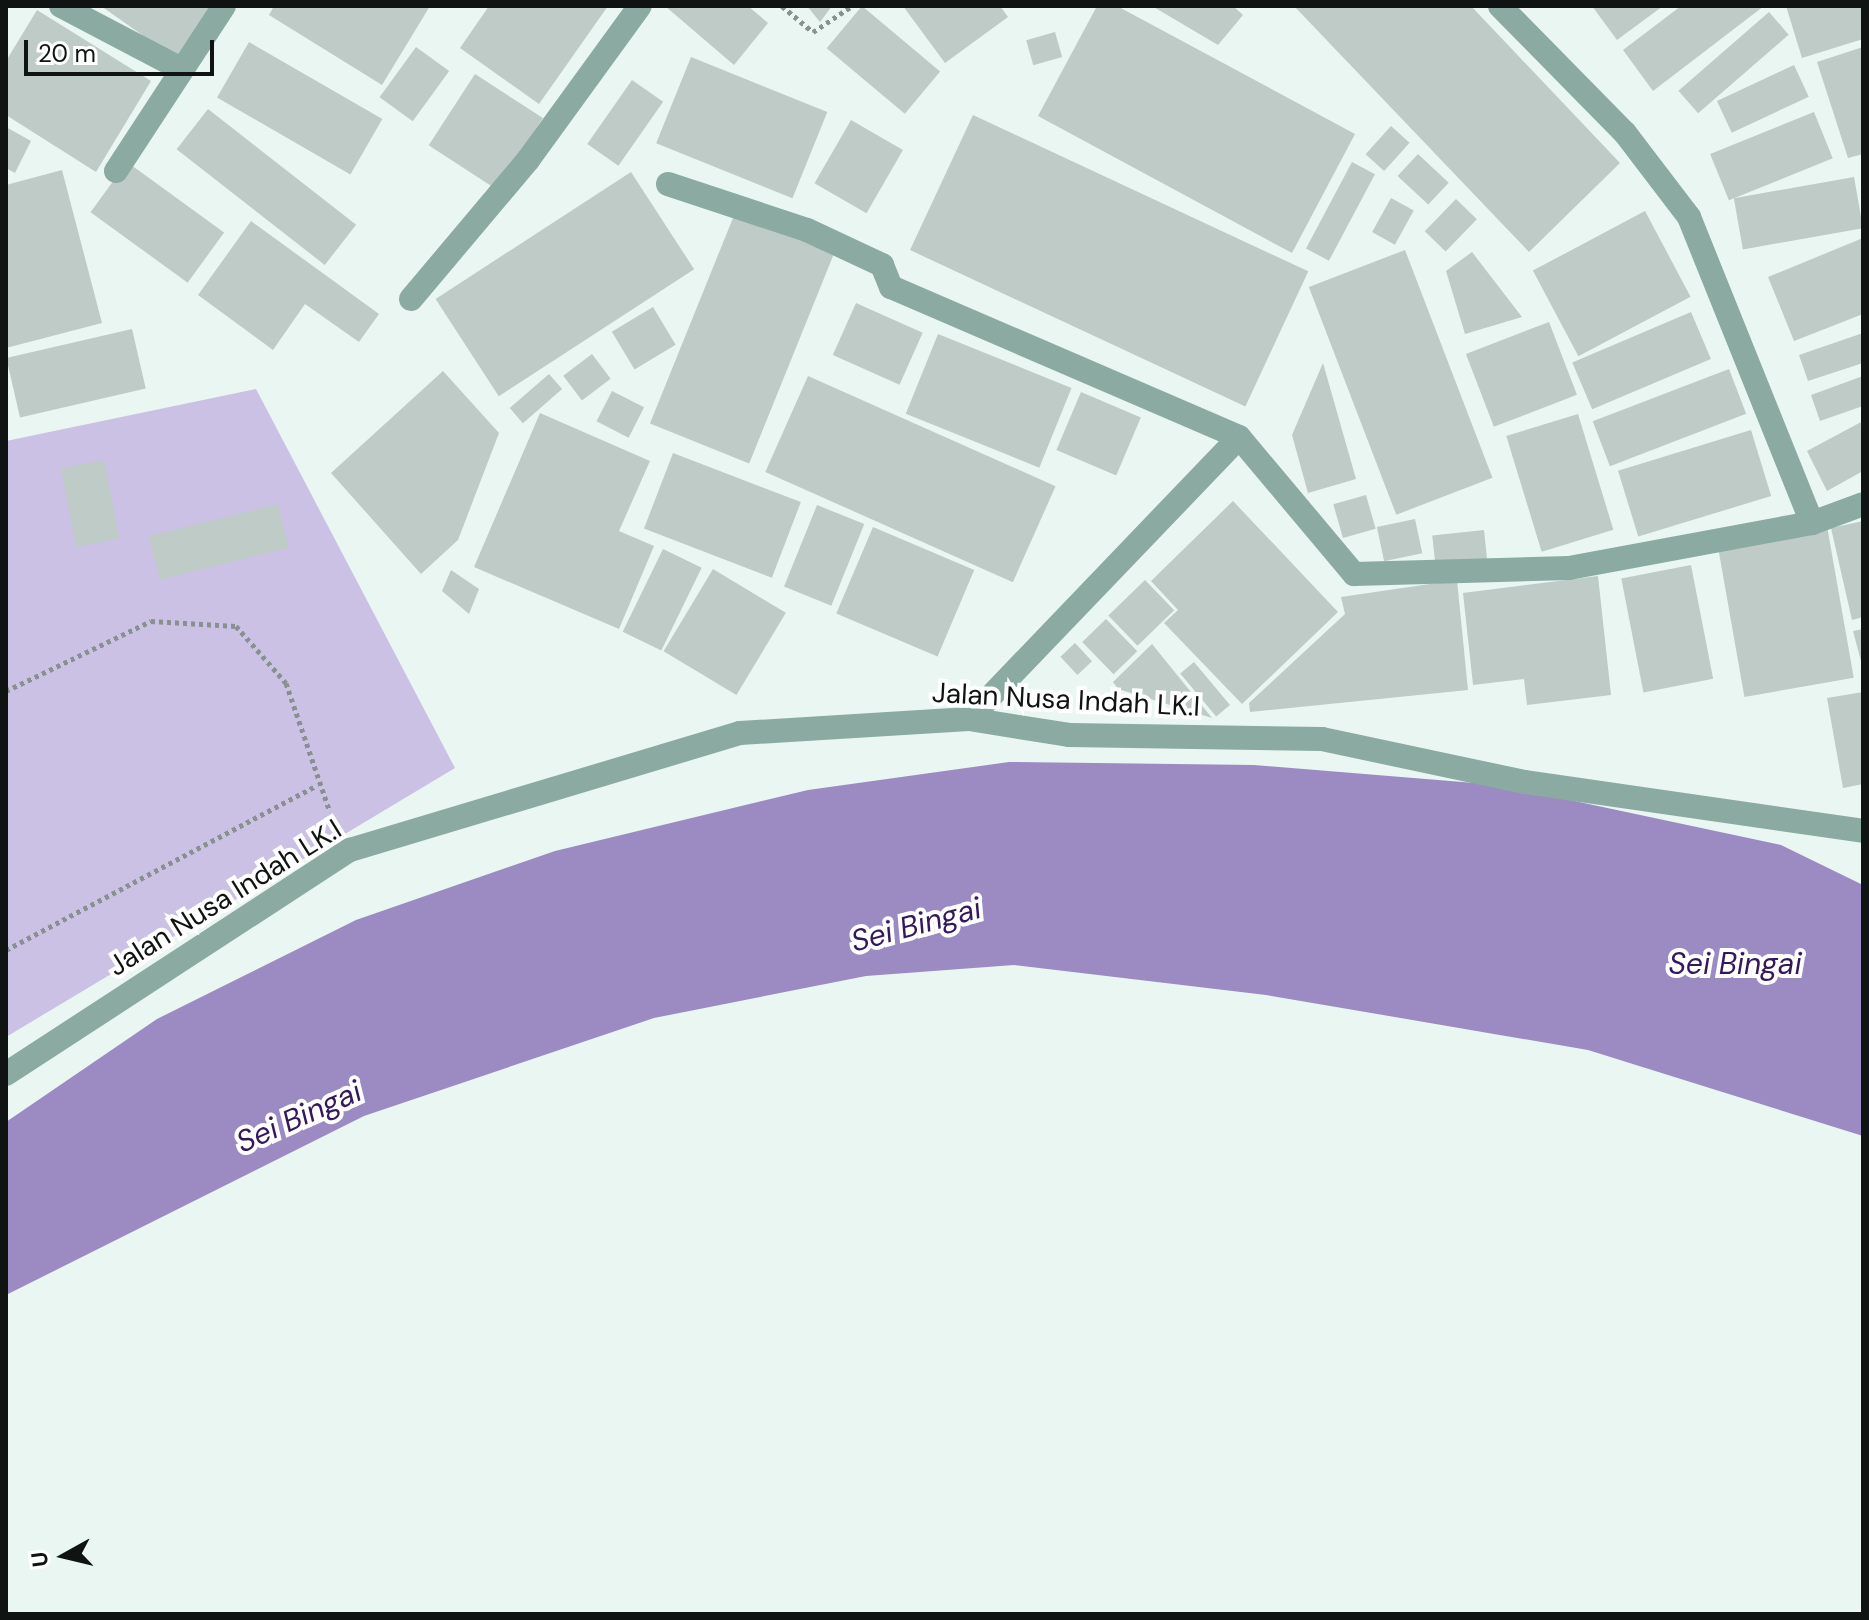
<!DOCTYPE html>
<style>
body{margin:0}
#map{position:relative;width:1869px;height:1620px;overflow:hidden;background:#e9f6f2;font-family:"DM Sans",sans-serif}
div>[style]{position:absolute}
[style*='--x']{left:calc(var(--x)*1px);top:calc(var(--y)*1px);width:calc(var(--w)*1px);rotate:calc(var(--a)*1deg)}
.green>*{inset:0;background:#cbc1e5}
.water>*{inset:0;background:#9c8bc2}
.building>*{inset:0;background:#becbc7;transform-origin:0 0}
.path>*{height:5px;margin-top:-2.5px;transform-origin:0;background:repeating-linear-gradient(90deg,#88918f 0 4px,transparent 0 8px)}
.minor>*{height:24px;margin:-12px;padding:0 12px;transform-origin:12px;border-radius:12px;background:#8aaaa2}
span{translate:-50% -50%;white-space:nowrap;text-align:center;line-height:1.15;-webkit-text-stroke:8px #fff;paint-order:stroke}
.street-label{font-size:28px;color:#0f1312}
.water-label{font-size:30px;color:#34185a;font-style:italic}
.frame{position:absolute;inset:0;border:8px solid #0f1312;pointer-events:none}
.north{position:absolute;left:24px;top:1516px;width:80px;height:80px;-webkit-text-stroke:6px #fff;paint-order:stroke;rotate:262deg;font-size:22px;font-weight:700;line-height:32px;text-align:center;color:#0f1312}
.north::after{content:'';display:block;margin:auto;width:28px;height:36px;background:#0f1312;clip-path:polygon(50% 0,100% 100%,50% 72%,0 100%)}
.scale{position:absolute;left:24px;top:40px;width:190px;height:36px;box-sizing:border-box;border:4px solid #0f1312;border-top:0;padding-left:10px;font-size:24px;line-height:28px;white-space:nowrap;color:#0f1312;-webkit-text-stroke:6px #fff;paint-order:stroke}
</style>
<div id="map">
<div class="green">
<div style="clip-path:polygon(256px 389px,455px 768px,6px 1037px,6px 441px)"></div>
</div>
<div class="water">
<div style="clip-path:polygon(1009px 762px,1254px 765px,1499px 785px,1781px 845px,1863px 885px,1863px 1136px,1588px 1050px,1266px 995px,1014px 965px,866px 976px,654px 1018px,364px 1116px,6px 1295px,6px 1122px,157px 1019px,356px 920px,555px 851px,808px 790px)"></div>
</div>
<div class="building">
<div style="clip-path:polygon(101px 6px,217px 6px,179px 61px)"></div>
<div style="clip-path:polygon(274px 6px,430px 6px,382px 85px,269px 15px)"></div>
<div style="clip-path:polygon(489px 6px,608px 6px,539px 104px,460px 48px)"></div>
<div style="clip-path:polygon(665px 6px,748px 6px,768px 23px,734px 65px)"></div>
<div style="clip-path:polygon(807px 6px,832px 6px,820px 22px)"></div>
<div style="left:862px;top:6px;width:102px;height:55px;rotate:40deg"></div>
<div style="clip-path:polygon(903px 6px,1000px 6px,1008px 17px,945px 63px)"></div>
<div style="clip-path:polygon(1097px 6px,1117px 6px,1355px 134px,1292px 253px,1038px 116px)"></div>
<div style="clip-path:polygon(1152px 6px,1233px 6px,1243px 15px,1218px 45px)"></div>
<div style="clip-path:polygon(1294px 6px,1471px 6px,1620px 163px,1529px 252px)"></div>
<div style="clip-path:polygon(1592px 6px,1663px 6px,1617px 40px)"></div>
<div style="clip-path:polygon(1681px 6px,1764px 6px,1653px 91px,1623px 50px)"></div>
<div style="clip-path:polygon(1786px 6px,1863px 6px,1863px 39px,1802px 58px)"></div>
<div style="clip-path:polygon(37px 10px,151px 81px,96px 172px,6px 115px,6px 61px)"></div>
<div style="left:1769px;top:12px;width:30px;height:120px;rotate:49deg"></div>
<div style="left:1055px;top:32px;width:26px;height:30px;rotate:74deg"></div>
<div style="left:249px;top:42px;width:154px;height:64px;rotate:30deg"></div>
<div style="left:416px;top:47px;width:41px;height:62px;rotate:36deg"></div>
<div style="clip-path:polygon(1863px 47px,1863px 154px,1848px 158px,1817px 62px)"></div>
<div style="left:691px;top:57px;width:147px;height:93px;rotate:22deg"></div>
<div style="left:1794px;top:65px;width:35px;height:85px;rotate:65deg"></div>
<div style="left:475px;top:74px;width:81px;height:85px;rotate:33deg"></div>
<div style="left:632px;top:80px;width:38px;height:78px;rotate:35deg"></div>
<div style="left:208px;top:109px;width:188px;height:51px;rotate:38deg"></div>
<div style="left:1814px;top:112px;width:50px;height:112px;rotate:68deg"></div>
<div style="left:973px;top:115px;width:370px;height:149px;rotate:25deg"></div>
<div style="left:851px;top:120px;width:60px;height:73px;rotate:30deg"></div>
<div style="left:1391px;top:126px;width:25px;height:38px;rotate:42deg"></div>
<div style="clip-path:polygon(6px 127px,31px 141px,15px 173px,6px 168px)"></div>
<div style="left:1418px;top:154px;width:42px;height:30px;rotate:43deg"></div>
<div style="left:127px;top:162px;width:120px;height:62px;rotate:36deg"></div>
<div style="left:1352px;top:162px;width:26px;height:98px;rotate:28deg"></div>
<div style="clip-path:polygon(62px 170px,102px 323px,6px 348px,6px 185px)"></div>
<div style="left:631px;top:172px;width:116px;height:233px;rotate:57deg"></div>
<div style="left:1854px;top:177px;width:52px;height:122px;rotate:80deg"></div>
<div style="left:1391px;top:198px;width:26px;height:39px;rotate:29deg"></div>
<div style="left:1456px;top:199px;width:29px;height:45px;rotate:44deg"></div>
<div style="left:1645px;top:211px;width:97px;height:127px;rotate:62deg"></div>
<div style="left:735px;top:213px;width:107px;height:227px;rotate:22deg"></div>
<div style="clip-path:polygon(251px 221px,379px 314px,359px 342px,305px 304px,273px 350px,198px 295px)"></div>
<div style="clip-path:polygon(1863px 238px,1863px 314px,1794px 341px,1768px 277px)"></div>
<div style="left:1405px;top:250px;width:244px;height:103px;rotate:69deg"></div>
<div style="clip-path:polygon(1472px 252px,1522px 317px,1465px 334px,1446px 271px)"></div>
<div style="left:856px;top:303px;width:73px;height:57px;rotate:24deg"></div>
<div style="left:653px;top:307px;width:44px;height:48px;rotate:59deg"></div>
<div style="left:1691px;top:312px;width:51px;height:129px;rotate:67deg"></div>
<div style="left:1549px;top:322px;width:78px;height:89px;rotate:69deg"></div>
<div style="left:132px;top:329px;width:61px;height:129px;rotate:77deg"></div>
<div style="clip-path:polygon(1863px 333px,1863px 363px,1808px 381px,1799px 355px)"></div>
<div style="left:938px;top:334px;width:144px;height:86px;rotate:22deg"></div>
<div style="left:592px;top:354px;width:31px;height:36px;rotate:53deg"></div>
<div style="clip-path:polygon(1323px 363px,1356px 479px,1308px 493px,1292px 435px)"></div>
<div style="left:1729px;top:369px;width:48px;height:146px;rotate:69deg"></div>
<div style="clip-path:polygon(443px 371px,499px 433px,458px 540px,421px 574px,331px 473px)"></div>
<div style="left:549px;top:374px;width:20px;height:52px;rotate:49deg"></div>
<div style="left:808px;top:376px;width:271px;height:105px;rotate:24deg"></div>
<div style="clip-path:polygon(1863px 376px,1863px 406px,1820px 421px,1811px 395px)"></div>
<div style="left:612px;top:391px;width:36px;height:34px;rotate:27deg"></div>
<div style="left:1081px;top:392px;width:65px;height:63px;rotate:23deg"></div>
<div style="clip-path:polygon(540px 413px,650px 461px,619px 531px,654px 546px,619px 629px,474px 567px)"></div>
<div style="left:1578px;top:414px;width:121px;height:75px;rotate:73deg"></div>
<div style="clip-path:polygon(1863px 421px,1863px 471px,1827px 491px,1807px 451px)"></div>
<div style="left:1751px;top:430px;width:69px;height:139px;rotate:73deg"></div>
<div style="left:673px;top:453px;width:137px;height:81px;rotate:21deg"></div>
<div style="left:104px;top:460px;width:80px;height:44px;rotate:79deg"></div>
<div style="left:1366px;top:495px;width:35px;height:34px;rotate:74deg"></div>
<div style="clip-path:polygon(1233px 501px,1338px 612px,1242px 704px,1164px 623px,1178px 610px,1151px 581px)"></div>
<div style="left:278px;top:504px;width:45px;height:133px;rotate:76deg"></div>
<div style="left:817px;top:505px;width:51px;height:88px;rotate:22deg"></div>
<div style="left:1415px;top:519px;width:35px;height:39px;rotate:78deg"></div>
<div style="clip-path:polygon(1863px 521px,1863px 617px,1852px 620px,1831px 528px)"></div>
<div style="left:1827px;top:526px;width:154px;height:111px;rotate:80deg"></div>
<div style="left:873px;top:527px;width:110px;height:94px;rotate:23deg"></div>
<div style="left:1484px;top:530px;width:31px;height:52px;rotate:84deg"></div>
<div style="left:663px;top:549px;width:43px;height:92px;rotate:26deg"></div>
<div style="left:1691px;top:565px;width:116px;height:71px;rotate:79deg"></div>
<div style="left:713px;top:569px;width:85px;height:96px;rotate:31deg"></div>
<div style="clip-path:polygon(451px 570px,479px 589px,469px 614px,442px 591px)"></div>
<div style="clip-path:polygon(1598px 576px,1611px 695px,1527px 705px,1524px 679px,1473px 685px,1463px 593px)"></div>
<div style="left:1145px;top:580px;width:42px;height:51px;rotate:46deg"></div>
<div style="clip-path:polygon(1457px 580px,1468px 690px,1250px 712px,1249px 703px,1345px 614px,1341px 597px)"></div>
<div style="left:1106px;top:619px;width:45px;height:33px;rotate:46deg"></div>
<div style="clip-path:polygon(1863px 629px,1863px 665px,1862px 665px,1853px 631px)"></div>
<div style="left:1075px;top:643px;width:25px;height:20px;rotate:47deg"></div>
<div style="clip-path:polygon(1152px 644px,1212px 718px,1118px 689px,1113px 682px)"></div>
<div style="left:1194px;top:662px;width:56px;height:18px;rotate:50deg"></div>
<div style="clip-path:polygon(1863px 692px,1863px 784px,1843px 788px,1827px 698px)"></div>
</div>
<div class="path">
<div style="--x:782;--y:6;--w:40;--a:40"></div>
<div style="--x:813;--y:32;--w:47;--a:-33.7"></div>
<div style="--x:6;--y:691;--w:161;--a:-25.8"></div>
<div style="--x:151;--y:621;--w:85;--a:3.4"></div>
<div style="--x:236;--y:626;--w:76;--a:48.7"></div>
<div style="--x:286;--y:683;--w:136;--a:71.2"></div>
<div style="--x:6;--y:950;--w:351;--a:-27.9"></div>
</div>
<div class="minor">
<div style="--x:61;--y:6;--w:136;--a:27.7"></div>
<div style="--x:1500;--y:6;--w:178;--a:45.5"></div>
<div style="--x:1625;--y:133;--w:106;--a:52.7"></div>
<div style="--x:1689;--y:217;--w:330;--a:68.1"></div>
<div style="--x:116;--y:171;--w:197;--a:-56.8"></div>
<div style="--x:668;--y:184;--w:146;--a:18.3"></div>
<div style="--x:807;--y:230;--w:83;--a:25"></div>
<div style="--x:882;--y:265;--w:24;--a:68"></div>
<div style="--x:891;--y:287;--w:379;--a:23.3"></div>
<div style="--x:1239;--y:437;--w:179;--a:50"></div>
<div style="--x:1354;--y:574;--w:215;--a:-1.6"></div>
<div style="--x:1569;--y:568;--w:247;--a:-10.5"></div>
<div style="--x:1812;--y:523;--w:54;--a:-20.4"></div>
<div style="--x:411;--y:299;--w:182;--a:-49.9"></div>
<div style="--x:528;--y:160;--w:190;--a:-54"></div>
<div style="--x:969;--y:719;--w:390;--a:-46.2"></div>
<div style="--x:6;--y:1074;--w:411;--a:-33.1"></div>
<div style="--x:350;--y:850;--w:407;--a:-16.7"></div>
<div style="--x:740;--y:733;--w:229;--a:-3.5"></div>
<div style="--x:969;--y:719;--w:101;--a:9.1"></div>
<div style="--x:1069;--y:735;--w:253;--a:0.9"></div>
<div style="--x:1322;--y:739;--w:207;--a:12"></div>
<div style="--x:1524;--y:782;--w:343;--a:8.2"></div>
</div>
<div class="street-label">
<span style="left:1066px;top:700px;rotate:3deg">Jalan Nusa Indah LK.I</span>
<span style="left:225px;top:898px;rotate:-32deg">Jalan Nusa Indah LK.I</span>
</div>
<div class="water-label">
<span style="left:916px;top:925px;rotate:-15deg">Sei Bingai</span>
<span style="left:1735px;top:964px">Sei Bingai</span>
<span style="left:299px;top:1117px;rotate:-24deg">Sei Bingai</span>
</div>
<div class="frame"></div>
<div class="north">U</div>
<div class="scale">20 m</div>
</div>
